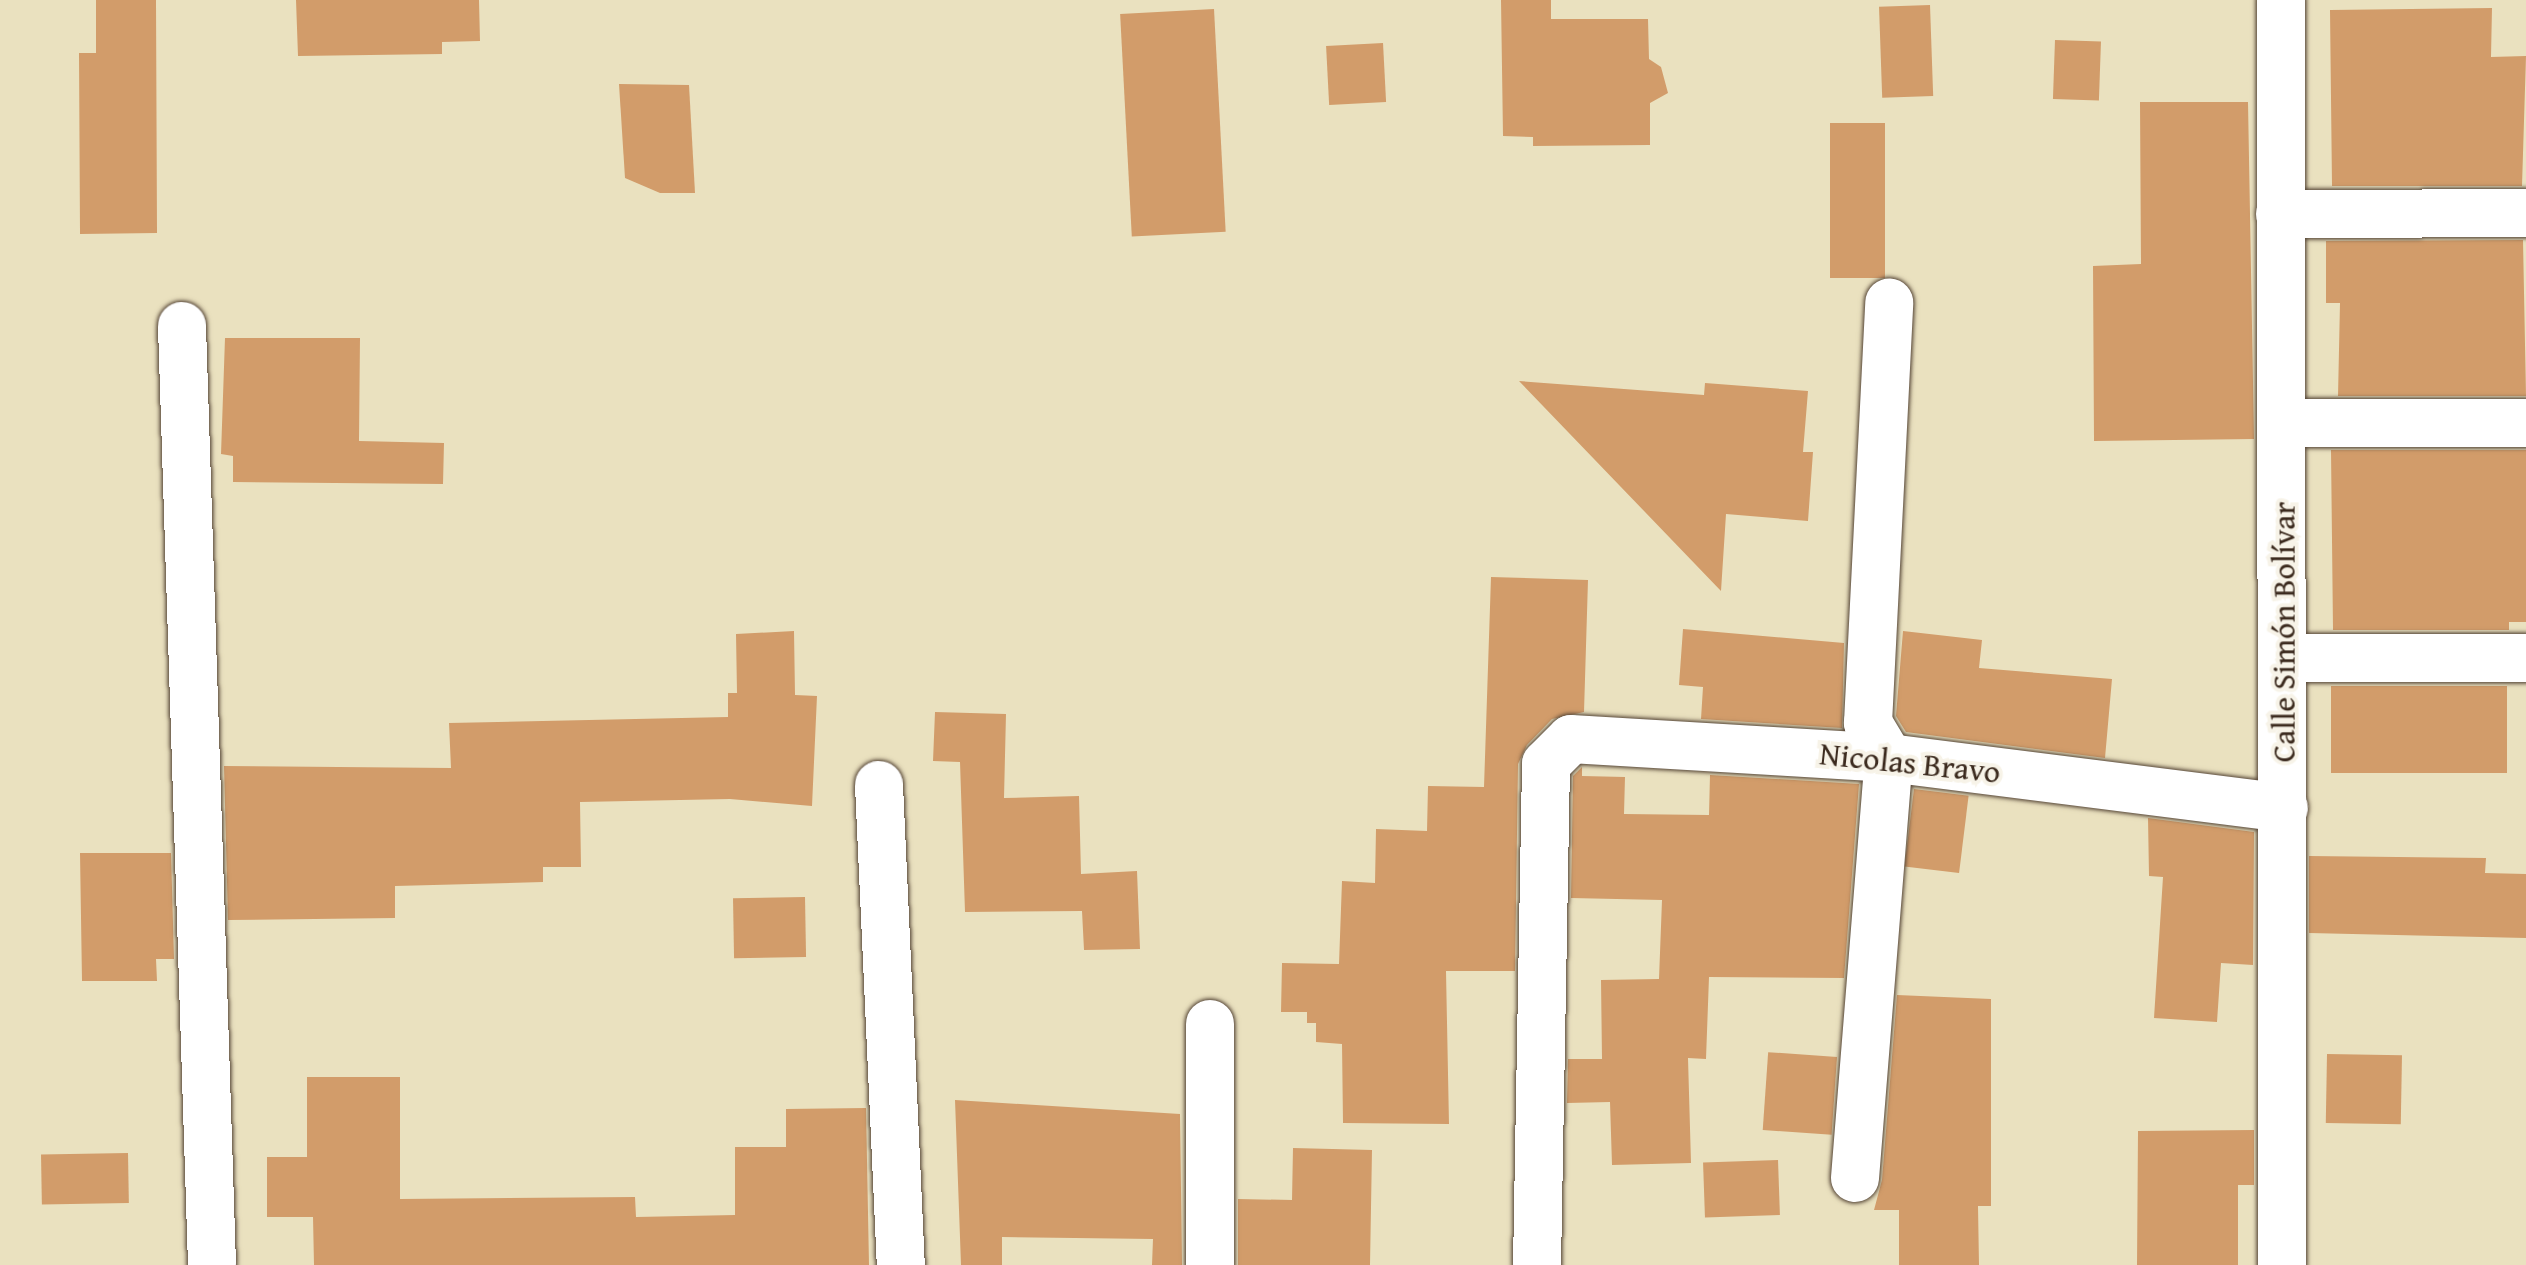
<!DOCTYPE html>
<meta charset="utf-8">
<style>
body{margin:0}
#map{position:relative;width:2526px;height:1265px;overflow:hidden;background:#eae1bf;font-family:"Gentium Book Plus",serif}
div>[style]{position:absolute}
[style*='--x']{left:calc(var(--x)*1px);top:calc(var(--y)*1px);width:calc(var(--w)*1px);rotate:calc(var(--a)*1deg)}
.building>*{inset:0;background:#d29c6a;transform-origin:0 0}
.roads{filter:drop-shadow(0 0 2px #554536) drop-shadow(0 0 2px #554536)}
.street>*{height:48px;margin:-24px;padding:0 24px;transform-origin:24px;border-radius:24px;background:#fff}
span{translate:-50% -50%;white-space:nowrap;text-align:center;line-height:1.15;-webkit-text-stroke:8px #f7f3e8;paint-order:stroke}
.street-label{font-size:32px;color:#3b2a1e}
</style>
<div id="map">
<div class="building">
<div style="clip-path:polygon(96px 0,156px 0,157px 233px,80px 234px,79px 53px,96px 53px)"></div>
<div style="clip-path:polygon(296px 0,479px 0,480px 41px,442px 42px,442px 54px,298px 56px)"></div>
<div style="clip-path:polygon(1501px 0,1551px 0,1551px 19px,1648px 19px,1649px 59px,1661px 67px,1668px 93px,1650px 103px,1650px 145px,1533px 146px,1533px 137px,1503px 136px)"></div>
<div style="left:1930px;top:5px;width:91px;height:51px;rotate:88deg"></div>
<div style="clip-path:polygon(2492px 8px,2491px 57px,2526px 56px,2522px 186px,2332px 186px,2330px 10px)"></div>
<div style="left:1214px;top:9px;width:223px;height:94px;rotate:87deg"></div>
<div style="left:2055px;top:40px;width:46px;height:59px;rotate:2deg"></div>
<div style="left:1383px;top:43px;width:59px;height:57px;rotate:87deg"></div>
<div style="clip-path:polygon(619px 84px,689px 85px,695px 193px,660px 193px,625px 178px)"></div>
<div style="clip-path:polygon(2140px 102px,2248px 102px,2254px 439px,2094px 441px,2093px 266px,2141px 264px)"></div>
<div style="left:1830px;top:123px;width:55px;height:155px"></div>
<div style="clip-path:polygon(2523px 240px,2526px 396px,2338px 396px,2340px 303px,2326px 303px,2326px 241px)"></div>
<div style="clip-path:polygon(225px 338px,360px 338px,359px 441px,444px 443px,443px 484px,233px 482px,233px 456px,221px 454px)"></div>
<div style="clip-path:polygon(1519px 381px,1704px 395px,1705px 383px,1808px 391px,1803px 452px,1813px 452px,1808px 521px,1726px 514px,1721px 591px)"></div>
<div style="clip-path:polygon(2331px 450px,2526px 450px,2526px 622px,2509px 622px,2509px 630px,2333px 630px)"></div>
<div style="clip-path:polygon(1491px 577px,1588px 580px,1584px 712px,1552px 719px,1527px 745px,1518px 764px,1515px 971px,1446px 971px,1449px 1124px,1343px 1123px,1342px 1044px,1316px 1042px,1316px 1023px,1307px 1023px,1307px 1012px,1281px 1012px,1282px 963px,1339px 964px,1342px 881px,1375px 883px,1376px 829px,1427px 831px,1428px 786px,1484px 787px)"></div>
<div style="clip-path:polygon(1683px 629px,1844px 643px,1842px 728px,1701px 719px,1703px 687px,1679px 685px)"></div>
<div style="clip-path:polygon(794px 631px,795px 695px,817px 696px,812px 806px,730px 799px,580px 802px,581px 867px,543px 867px,543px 882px,395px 886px,395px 918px,228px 920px,224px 766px,451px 768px,449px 723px,728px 717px,728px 693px,737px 693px,736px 634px)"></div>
<div style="clip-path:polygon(1903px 631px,1982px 640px,1979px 668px,2112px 679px,2105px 758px,1906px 732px,1896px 716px)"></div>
<div style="left:2331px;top:686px;width:176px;height:87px"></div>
<div style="clip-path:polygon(935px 712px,1006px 714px,1004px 798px,1079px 796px,1081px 874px,1137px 871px,1140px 949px,1084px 950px,1082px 911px,965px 912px,960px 762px,933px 761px)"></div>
<div style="clip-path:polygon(1582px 767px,1582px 776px,1625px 777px,1624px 814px,1709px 815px,1710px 775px,1859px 784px,1844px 978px,1709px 977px,1706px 1059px,1688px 1058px,1691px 1163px,1612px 1165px,1610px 1102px,1567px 1103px,1568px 1059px,1602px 1059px,1601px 980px,1659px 979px,1662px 900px,1571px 898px,1573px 776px)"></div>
<div style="left:1914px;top:789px;width:55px;height:78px;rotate:7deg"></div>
<div style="clip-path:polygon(2148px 818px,2254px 832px,2253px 965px,2221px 963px,2217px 1022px,2154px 1018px,2163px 877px,2149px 876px)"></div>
<div style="clip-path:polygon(80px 853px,171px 853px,174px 959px,156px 959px,157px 981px,82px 981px)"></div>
<div style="clip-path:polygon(2309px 856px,2486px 858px,2485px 873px,2526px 874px,2526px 938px,2309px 933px)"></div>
<div style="left:805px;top:897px;width:60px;height:72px;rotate:89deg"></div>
<div style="clip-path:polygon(1897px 995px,1991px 999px,1991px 1206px,1978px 1206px,1979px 1265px,1899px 1265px,1899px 1210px,1874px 1210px,1882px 1180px)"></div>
<div style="left:2327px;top:1054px;width:75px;height:69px;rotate:1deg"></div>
<div style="left:1837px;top:1057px;width:78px;height:69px;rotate:94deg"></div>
<div style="clip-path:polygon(307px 1077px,400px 1077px,400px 1199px,635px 1197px,636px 1217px,735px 1215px,735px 1147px,786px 1147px,786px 1109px,866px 1108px,869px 1265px,314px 1265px,313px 1217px,267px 1217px,267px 1157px,307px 1157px)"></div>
<div style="clip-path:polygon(955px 1100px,1180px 1114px,1182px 1265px,1152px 1265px,1153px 1239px,1002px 1237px,1002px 1265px,961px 1265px)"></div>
<div style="clip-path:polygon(2254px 1130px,2254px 1185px,2238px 1185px,2238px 1265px,2137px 1265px,2138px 1131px)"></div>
<div style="clip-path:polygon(1293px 1148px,1372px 1150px,1370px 1265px,1238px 1265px,1238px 1199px,1292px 1200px)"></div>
<div style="left:128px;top:1153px;width:50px;height:87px;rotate:89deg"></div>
<div style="left:1778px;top:1160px;width:55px;height:75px;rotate:88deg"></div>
</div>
<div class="roads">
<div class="street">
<div style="--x:2281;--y:0;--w:1265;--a:89.95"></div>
<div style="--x:2280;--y:214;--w:246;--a:-0.2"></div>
<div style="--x:182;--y:326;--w:939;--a:88.17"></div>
<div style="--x:2285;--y:423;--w:241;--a:0"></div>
<div style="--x:2284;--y:658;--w:242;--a:0"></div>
<div style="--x:879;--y:785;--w:481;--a:87.4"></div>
<div style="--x:1210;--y:1024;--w:241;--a:90"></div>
<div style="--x:1855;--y:1178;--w:421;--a:-85.4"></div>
<div style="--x:1889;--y:758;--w:41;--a:-121"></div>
<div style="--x:1868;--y:723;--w:421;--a:-87.1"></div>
<div style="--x:1537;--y:1265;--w:501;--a:-88.97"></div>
<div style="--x:1546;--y:764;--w:35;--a:-45"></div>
<div style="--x:1571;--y:739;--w:319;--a:3.4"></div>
<div style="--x:1889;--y:758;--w:398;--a:7.2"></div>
</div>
</div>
<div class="street-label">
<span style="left:2284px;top:632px;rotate:-90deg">Calle Simón Bolívar</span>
<span style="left:1910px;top:763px;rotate:6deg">Nicolas Bravo</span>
</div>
</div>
